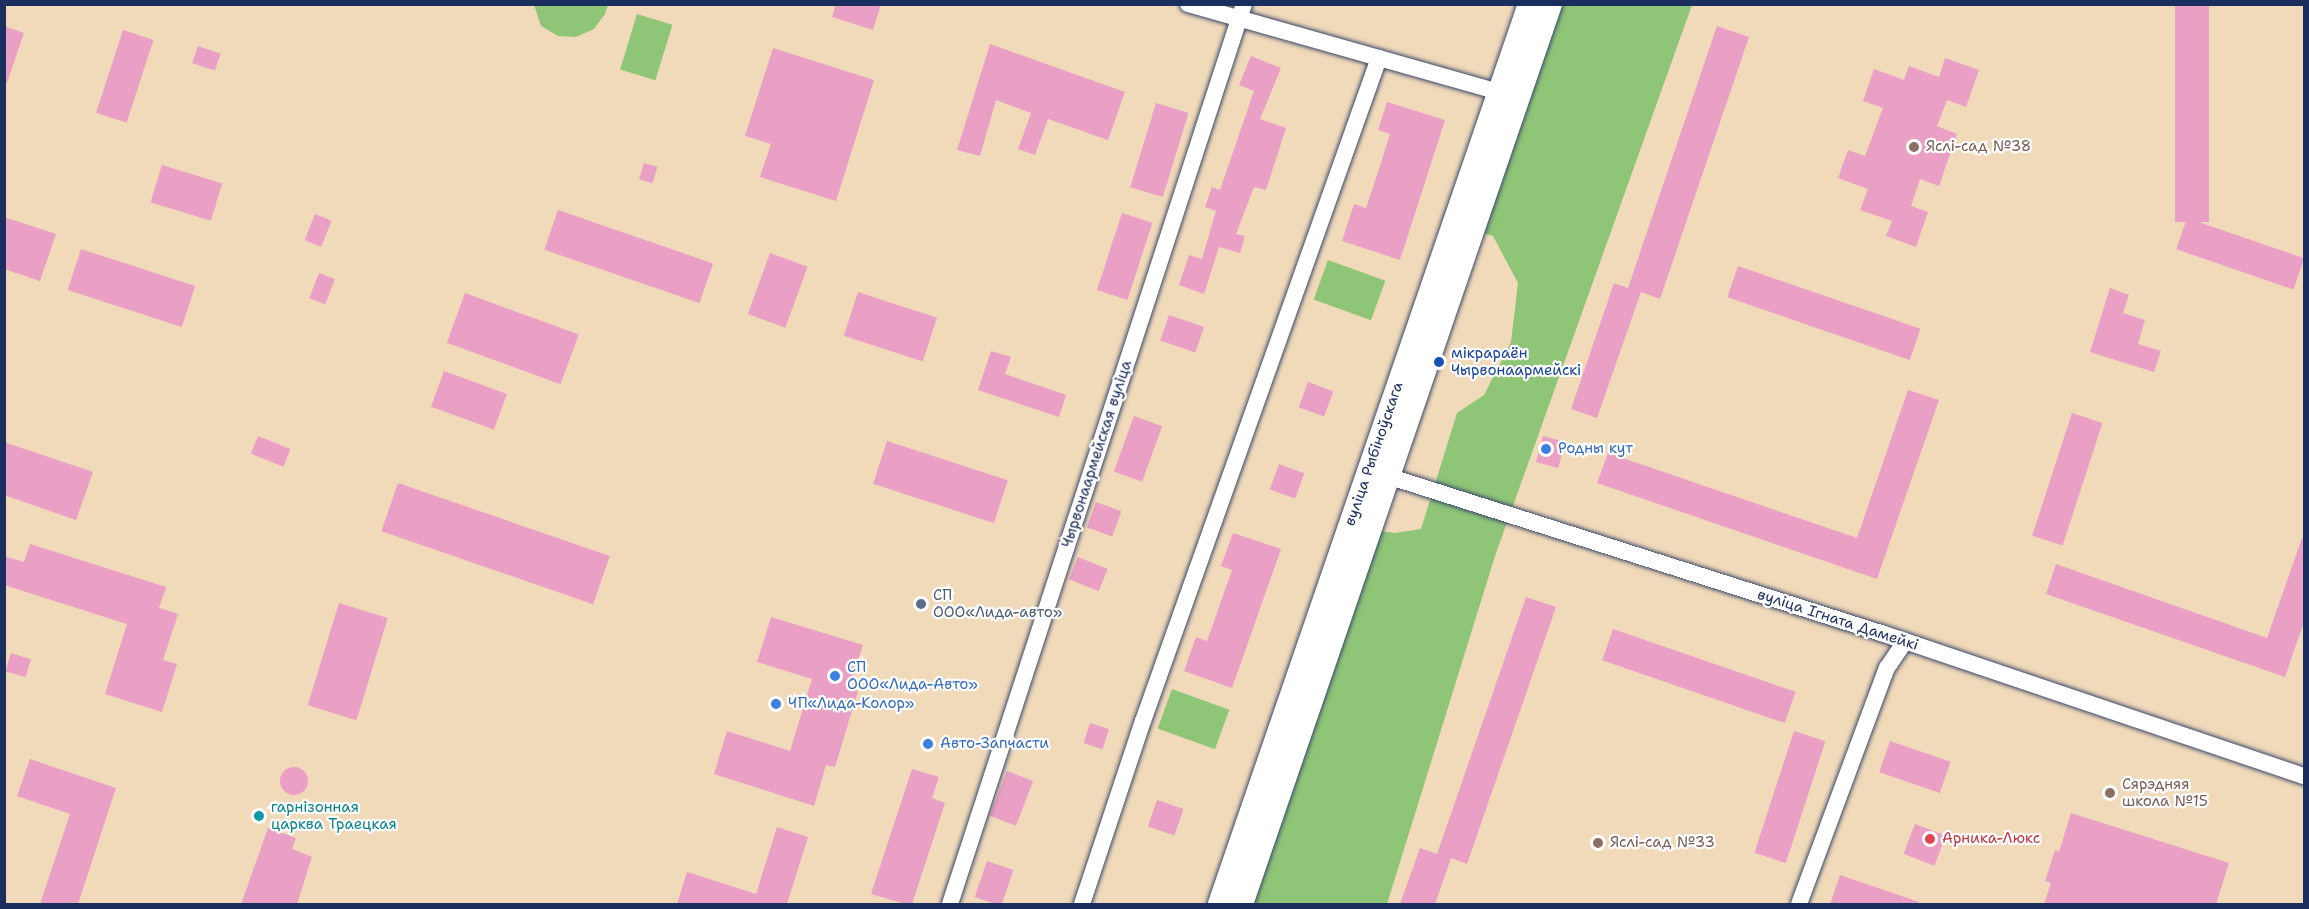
<!DOCTYPE html>
<meta charset="utf-8">
<style>
body{margin:0}
#map{position:relative;width:2309px;height:909px;overflow:hidden;background:#f1daba;font-family:"Shantell Sans",sans-serif}
div>[style]{position:absolute}
[style*='--x']{left:calc(var(--x)*1px);top:calc(var(--y)*1px);width:calc(var(--w)*1px);rotate:calc(var(--a)*1deg)}
.green>*{inset:0;background:#8fc577;transform-origin:0 0}
.building>*{inset:0;background:#ea9fc5;transform-origin:0 0}
.round{border-radius:50%}
.roads{filter:drop-shadow(0 0 2px #3b496c) drop-shadow(0 0 2px #3b496c)}
.minor>*{height:16px;margin:-8px;padding:0 8px;transform-origin:8px;border-radius:8px;background:#fff}
.secondary>*{height:24px;margin:-12px;padding:0 12px;transform-origin:12px;border-radius:12px;background:#fff}
.dots>*{width:16px;height:16px;translate:-50% -50%;box-sizing:border-box;border:3px solid #fff;border-radius:50%}
span{translate:-50% -50%;white-space:nowrap;text-align:center;line-height:1.15;-webkit-text-stroke:4.5px #fff;paint-order:stroke}
.education-label{font-size:15px;color:#785e54}
.left{translate:0 -50%;text-align:left}
.transit-label{font-size:15px;color:#164399}
.shop-label{font-size:15px;color:#366cbe}
.street-label{font-size:15px;color:#1b2f5e}
.service-label{font-size:15px;color:#4e5e75}
.culture-label{font-size:15px;color:#0d838f}
.health-label{font-size:15px;color:#be3a42}
.frame{position:absolute;inset:0;border:6px solid #1b2f5e;pointer-events:none}
</style>
<div id="map">
<div class="green">
<div style="clip-path:polygon(534px 5px,534px 4px,608px 5px,605px 14px,594px 29px,576px 37px,558px 36px,541px 26px)"></div>
<div style="clip-path:polygon(1552px 5px,1692px 5px,1495px 556px,1387px 904px,1244px 904px,1370px 530px,1395px 533px,1421px 529px,1457px 413px,1484px 395px,1511px 342px,1518px 283px,1493px 236px,1474px 230px)"></div>
<div style="left:637px;top:14px;width:37px;height:58px;rotate:17deg"></div>
<div style="left:1328px;top:260px;width:61px;height:42px;rotate:20deg"></div>
<div style="left:1172px;top:689px;width:61px;height:42px;rotate:20deg"></div>
</div>
<div class="building">
<div style="clip-path:polygon(836px 4px,881px 4px,873px 30px,832px 17px)"></div>
<div style="left:2175px;top:4px;width:34px;height:218px"></div>
<div style="clip-path:polygon(4px 26px,24px 33px,7px 83px,4px 82px)"></div>
<div style="clip-path:polygon(1717px 26px,1749px 37px,1660px 299px,1641px 292px,1597px 418px,1571px 409px,1614px 283px,1628px 288px)"></div>
<div style="left:123px;top:30px;width:32px;height:87px;rotate:18deg"></div>
<div style="clip-path:polygon(990px 44px,1125px 92px,1108px 140px,1048px 119px,1035px 155px,1018px 149px,1031px 113px,996px 100px,980px 156px,957px 150px)"></div>
<div style="left:198px;top:46px;width:24px;height:18px;rotate:19deg"></div>
<div style="clip-path:polygon(773px 48px,874px 80px,836px 201px,760px 177px,771px 144px,745px 136px)"></div>
<div style="clip-path:polygon(1251px 56px,1281px 68px,1260px 119px,1286px 128px,1266px 190px,1254px 187px,1236px 234px,1245px 236px,1240px 253px,1219px 247px,1204px 294px,1179px 285px,1189px 255px,1202px 259px,1216px 211px,1205px 207px,1212px 187px,1220px 190px,1254px 91px,1239px 85px)"></div>
<div style="clip-path:polygon(1945px 58px,1979px 70px,1966px 107px,1947px 100px,1937px 126px,1957px 134px,1939px 186px,1920px 179px,1911px 206px,1928px 212px,1916px 247px,1886px 236px,1892px 221px,1860px 210px,1868px 189px,1838px 178px,1848px 150px,1865px 156px,1883px 108px,1863px 101px,1874px 69px,1904px 80px,1909px 66px,1939px 77px)"></div>
<div style="clip-path:polygon(1387px 102px,1445px 120px,1400px 260px,1342px 241px,1354px 204px,1366px 208px,1379px 169px,1390px 134px,1378px 130px)"></div>
<div style="left:1156px;top:103px;width:34px;height:88px;rotate:17deg"></div>
<div style="left:644px;top:163px;width:14px;height:17px;rotate:17deg"></div>
<div style="left:162px;top:165px;width:63px;height:39px;rotate:17deg"></div>
<div style="left:558px;top:210px;width:164px;height:42px;rotate:19deg"></div>
<div style="left:1122px;top:213px;width:32px;height:81px;rotate:18deg"></div>
<div style="left:315px;top:214px;width:18px;height:28px;rotate:22deg"></div>
<div style="clip-path:polygon(4px 217px,56px 234px,40px 281px,4px 269px)"></div>
<div style="left:2187px;top:218px;width:124px;height:33px;rotate:19deg"></div>
<div style="left:81px;top:249px;width:120px;height:43px;rotate:18deg"></div>
<div style="left:770px;top:253px;width:40px;height:65px;rotate:20deg"></div>
<div style="left:1738px;top:266px;width:193px;height:33px;rotate:19deg"></div>
<div style="left:319px;top:273px;width:17px;height:27px;rotate:21deg"></div>
<div style="clip-path:polygon(2110px 288px,2129px 295px,2123px 313px,2145px 320px,2138px 344px,2161px 351px,2154px 372px,2090px 352px)"></div>
<div style="left:858px;top:292px;width:83px;height:46px;rotate:18deg"></div>
<div style="left:465px;top:293px;width:121px;height:53px;rotate:20deg"></div>
<div style="left:1169px;top:315px;width:37px;height:27px;rotate:19deg"></div>
<div style="clip-path:polygon(991px 351px,1011px 357px,1005px 374px,1066px 395px,1059px 417px,978px 390px)"></div>
<div style="left:444px;top:371px;width:67px;height:38px;rotate:20deg"></div>
<div style="left:1308px;top:382px;width:27px;height:27px;rotate:20deg"></div>
<div style="clip-path:polygon(1908px 390px,1939px 400px,1877px 579px,1597px 483px,1608px 453px,1857px 538px)"></div>
<div style="left:2072px;top:413px;width:32px;height:129px;rotate:18deg"></div>
<div style="left:1134px;top:416px;width:30px;height:59px;rotate:20deg"></div>
<div style="left:258px;top:436px;width:35px;height:19px;rotate:22deg"></div>
<div style="left:1543px;top:436px;width:23px;height:27px;rotate:15deg"></div>
<div style="left:887px;top:441px;width:127px;height:45px;rotate:18deg"></div>
<div style="clip-path:polygon(4px 442px,93px 472px,76px 520px,4px 495px)"></div>
<div style="left:1279px;top:464px;width:27px;height:27px;rotate:20deg"></div>
<div style="left:398px;top:483px;width:224px;height:51px;rotate:19deg"></div>
<div style="left:1096px;top:502px;width:27px;height:27px;rotate:20deg"></div>
<div style="clip-path:polygon(1233px 533px,1281px 549px,1232px 688px,1184px 671px,1196px 637px,1207px 641px,1232px 570px,1221px 566px)"></div>
<div style="clip-path:polygon(2302px 538px,2304px 538px,2304px 622px,2285px 677px,2046px 594px,2056px 564px,2267px 638px)"></div>
<div style="clip-path:polygon(30px 544px,166px 587px,159px 608px,178px 614px,163px 660px,177px 664px,162px 712px,105px 694px,127px 624px,4px 585px,4px 556px,24px 562px)"></div>
<div style="left:1078px;top:557px;width:32px;height:24px;rotate:22deg"></div>
<div style="clip-path:polygon(1526px 597px,1556px 607px,1467px 864px,1451px 858px,1435px 904px,1400px 904px,1420px 848px,1437px 854px)"></div>
<div style="left:339px;top:603px;width:51px;height:107px;rotate:17deg"></div>
<div style="clip-path:polygon(771px 617px,863px 645px,849px 688px,858px 691px,835px 767px,826px 765px,814px 806px,714px 774px,727px 731px,790px 751px,812px 679px,757px 662px)"></div>
<div style="left:1613px;top:629px;width:193px;height:33px;rotate:19deg"></div>
<div style="left:11px;top:653px;width:21px;height:19px;rotate:17deg"></div>
<div style="left:1090px;top:723px;width:20px;height:21px;rotate:18deg"></div>
<div style="left:1794px;top:731px;width:33px;height:128px;rotate:18deg"></div>
<div style="left:1890px;top:741px;width:64px;height:33px;rotate:19deg"></div>
<div style="clip-path:polygon(30px 759px,116px 788px,78px 904px,40px 904px,70px 814px,17px 796px)"></div>
<div class="round" style="left:280px;top:767px;width:28px;height:28px"></div>
<div style="clip-path:polygon(912px 769px,939px 777px,932px 798px,945px 803px,912px 904px,905px 904px,871px 894px)"></div>
<div style="left:1007px;top:771px;width:28px;height:48px;rotate:21deg"></div>
<div style="left:1157px;top:800px;width:28px;height:28px;rotate:19deg"></div>
<div style="clip-path:polygon(2071px 813px,2229px 863px,2216px 904px,2044px 904px,2051px 883px,2045px 881px,2055px 850px,2059px 852px)"></div>
<div style="left:1915px;top:824px;width:33px;height:32px;rotate:21deg"></div>
<div style="clip-path:polygon(777px 827px,808px 837px,787px 904px,677px 904px,687px 872px,756px 894px)"></div>
<div style="clip-path:polygon(268px 828px,296px 838px,292px 849px,312px 857px,297px 904px,241px 904px)"></div>
<div style="left:987px;top:861px;width:28px;height:38px;rotate:19deg"></div>
<div style="clip-path:polygon(1840px 875px,1919px 902px,1919px 904px,1830px 904px)"></div>
</div>
<div class="roads">
<div class="minor">
<div style="--x:1188;--y:4;--w:323;--a:15.8"></div>
<div style="--x:1378;--y:473;--w:528;--a:17.65"></div>
<div style="--x:1881;--y:633;--w:447;--a:18.7"></div>
<div style="--x:950;--y:904;--w:947;--a:-71.91"></div>
<div style="--x:1082;--y:904;--w:193;--a:-71.6"></div>
<div style="--x:1143;--y:721;--w:704;--a:-70.41"></div>
<div style="--x:1799;--y:904;--w:252;--a:-69.6"></div>
<div style="--x:1887;--y:668;--w:32;--a:-56"></div>
</div>
<div class="secondary">
<div style="--x:1220;--y:904;--w:952;--a:-70.99"></div>
<div style="--x:1241;--y:904;--w:952;--a:-71.05"></div>
</div>
</div>
<div class="dots">
<div style="left:1914px;top:147px;background:#8d6e63"></div>
<div style="left:1439px;top:362px;background:#1a4fb4"></div>
<div style="left:1546px;top:449px;background:#3f7fe0"></div>
<div style="left:921px;top:604px;background:#5c6f8a"></div>
<div style="left:835px;top:676px;background:#3f7fe0"></div>
<div style="left:776px;top:704px;background:#3f7fe0"></div>
<div style="left:928px;top:744px;background:#3f7fe0"></div>
<div style="left:2110px;top:793px;background:#8d6e63"></div>
<div style="left:259px;top:816px;background:#0f9aa8"></div>
<div style="left:1930px;top:839px;background:#e0444e"></div>
<div style="left:1598px;top:843px;background:#8d6e63"></div>
</div>
<div class="education-label">
<span class="left" style="left:1926px;top:147px">Яслі-сад №38</span>
<span class="left" style="left:2122px;top:793px">Сярэдняя<br>школа №15</span>
<span class="left" style="left:1610px;top:843px">Яслі-сад №33</span>
</div>
<div class="transit-label">
<span class="left" style="left:1451px;top:362px">мікрараён<br>Чырвонаармейскі</span>
</div>
<div class="shop-label">
<span class="left" style="left:1558px;top:449px">Родны кут</span>
<span class="left" style="left:847px;top:676px">СП<br>ООО«Лида-Авто»</span>
<span class="left" style="left:788px;top:704px">ЧП«Лида-Колор»</span>
<span class="left" style="left:940px;top:744px">Авто-Запчасти</span>
</div>
<div class="street-label">
<span style="left:1097px;top:454px;rotate:-72deg">Чырвонаармейская вуліца</span>
<span style="left:1374px;top:454px;rotate:-71deg">вуліца Рыбіноўскага</span>
<span style="left:1838px;top:620px;rotate:18deg">вуліца Ігната Дамейкі</span>
</div>
<div class="service-label">
<span class="left" style="left:933px;top:604px">СП<br>ООО«Лида-авто»</span>
</div>
<div class="culture-label">
<span class="left" style="left:271px;top:816px">гарнізонная<br>царква Траецкая</span>
</div>
<div class="health-label">
<span class="left" style="left:1942px;top:839px">Арника-Люкс</span>
</div>
<div class="frame"></div>
</div>
